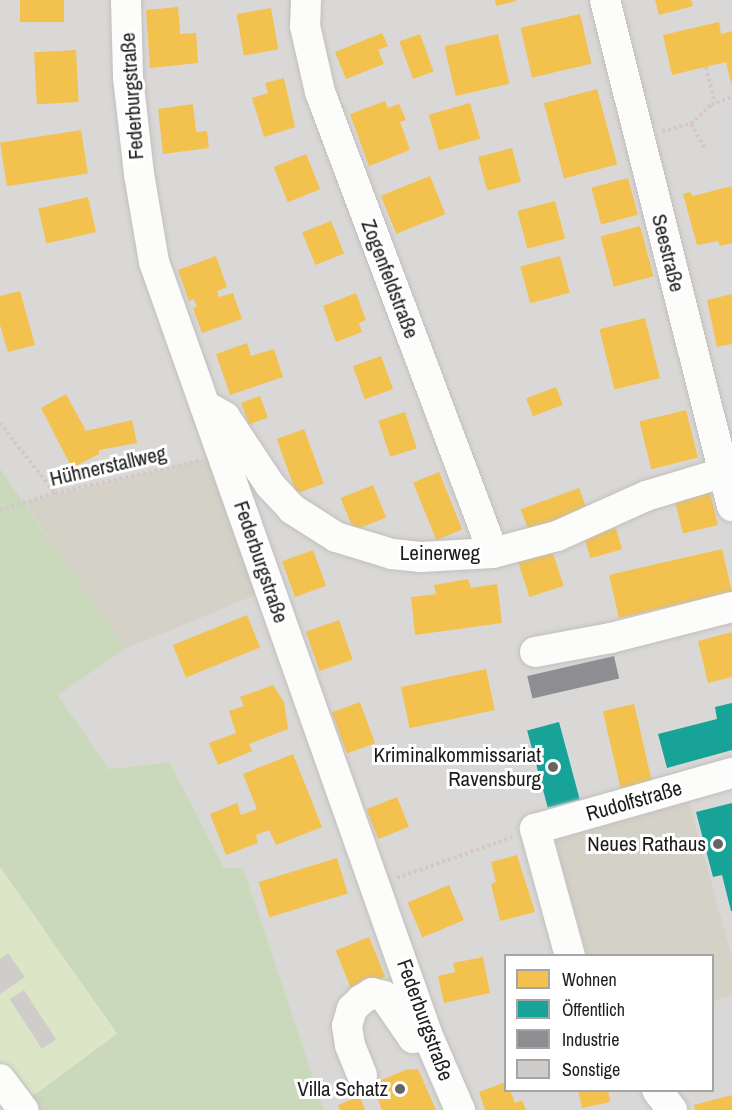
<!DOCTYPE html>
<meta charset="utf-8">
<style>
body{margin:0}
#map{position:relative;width:732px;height:1110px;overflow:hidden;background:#ebe8e5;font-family:"Archivo Narrow",sans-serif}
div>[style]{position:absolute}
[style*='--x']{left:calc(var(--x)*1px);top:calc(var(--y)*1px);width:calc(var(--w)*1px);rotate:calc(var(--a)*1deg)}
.residential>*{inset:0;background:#dad8d7}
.construction>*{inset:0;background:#d4d1c7}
.grass>*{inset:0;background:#dce6c6}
.forest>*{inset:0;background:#cad8bc}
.homes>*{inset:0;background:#f2c14e;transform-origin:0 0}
.public>*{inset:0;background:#17a398;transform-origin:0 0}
.industry>*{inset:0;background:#8d8d92;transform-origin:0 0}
.building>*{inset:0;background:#d0ccca;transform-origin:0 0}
.path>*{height:4px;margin-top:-2px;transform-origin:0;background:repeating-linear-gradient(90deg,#d5c7c7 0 3px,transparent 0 6px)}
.roads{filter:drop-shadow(0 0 2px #c1bfbe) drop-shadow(0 0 2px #c1bfbe)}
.minor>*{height:30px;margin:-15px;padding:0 15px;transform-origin:15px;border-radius:15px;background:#fcfcfb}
.dots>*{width:16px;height:16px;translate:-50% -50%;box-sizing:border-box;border:3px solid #fff;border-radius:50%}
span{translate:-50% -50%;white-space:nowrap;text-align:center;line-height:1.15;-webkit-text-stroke:6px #fff;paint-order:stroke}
.street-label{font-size:21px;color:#1d1d1d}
.poi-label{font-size:21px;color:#1d1d1d}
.right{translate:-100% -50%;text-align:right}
.legend{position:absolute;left:504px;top:954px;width:210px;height:138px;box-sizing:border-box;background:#fff;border:2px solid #a5a5a5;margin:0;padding:8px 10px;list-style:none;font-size:18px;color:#1d1d1d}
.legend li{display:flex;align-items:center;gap:12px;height:30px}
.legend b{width:30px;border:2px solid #a5a5a5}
</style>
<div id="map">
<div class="residential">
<div style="clip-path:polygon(evenodd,0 0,732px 0,732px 1110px,324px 1110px,224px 868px,170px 762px,109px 769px,58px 695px,125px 648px,0 468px,0 0,506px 956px,712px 956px,712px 1090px,506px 1090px,506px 956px)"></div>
</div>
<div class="construction">
<div style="clip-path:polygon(222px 452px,270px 589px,125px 649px,24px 502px,204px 459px)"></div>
<div style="clip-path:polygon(689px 802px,732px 957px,732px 996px,713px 1001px,712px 956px,587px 955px,555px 840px)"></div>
</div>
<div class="grass">
<div style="clip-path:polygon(0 867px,117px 1035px,14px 1110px,0 1110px)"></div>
</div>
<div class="forest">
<div style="clip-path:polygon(0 468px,125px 649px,58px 695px,109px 769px,170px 762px,224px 868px,243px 868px,324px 1110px,14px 1110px,117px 1034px,0 867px)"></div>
</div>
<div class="homes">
<div style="left:20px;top:0;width:44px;height:22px"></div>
<div style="clip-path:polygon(495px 0,516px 0,516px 1px,496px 6px)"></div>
<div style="clip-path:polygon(655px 0,691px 0,693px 6px,659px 15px)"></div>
<div style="clip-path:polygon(178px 7px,180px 34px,196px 33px,198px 63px,150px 68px,146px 10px)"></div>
<div style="left:271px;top:8px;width:42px;height:35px;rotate:80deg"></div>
<div style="left:580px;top:14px;width:51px;height:61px;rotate:77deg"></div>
<div style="clip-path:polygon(719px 22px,721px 34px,732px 31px,732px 86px,726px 62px,672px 75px,663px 35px)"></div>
<div style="clip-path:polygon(382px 33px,388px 46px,378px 50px,384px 64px,346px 79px,335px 52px)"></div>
<div style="left:420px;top:34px;width:40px;height:22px;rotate:70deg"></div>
<div style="left:498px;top:34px;width:51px;height:55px;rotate:77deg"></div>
<div style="left:76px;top:50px;width:52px;height:42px;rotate:87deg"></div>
<div style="clip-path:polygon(284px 78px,295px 127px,264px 137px,252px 98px,268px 93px,265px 83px)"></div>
<div style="left:597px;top:89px;width:78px;height:55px;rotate:75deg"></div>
<div style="clip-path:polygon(385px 101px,388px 108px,399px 104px,406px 120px,400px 122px,410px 150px,369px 166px,350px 114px)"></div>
<div style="left:470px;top:103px;width:37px;height:43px;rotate:74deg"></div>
<div style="clip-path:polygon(193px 104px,196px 132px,207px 131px,209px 148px,163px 154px,158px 109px)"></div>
<div style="left:81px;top:130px;width:44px;height:82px;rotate:81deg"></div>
<div style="left:512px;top:148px;width:35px;height:35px;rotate:75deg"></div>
<div style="left:306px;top:154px;width:38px;height:35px;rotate:68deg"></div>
<div style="left:430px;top:176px;width:41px;height:53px;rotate:68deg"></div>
<div style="left:628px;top:178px;width:38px;height:38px;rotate:75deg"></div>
<div style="clip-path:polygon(732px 186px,732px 243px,720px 246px,718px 241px,697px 245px,683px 194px,690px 192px,693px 196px)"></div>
<div style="left:88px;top:197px;width:36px;height:51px;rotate:77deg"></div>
<div style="left:555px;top:201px;width:39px;height:39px;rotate:75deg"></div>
<div style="left:331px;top:221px;width:35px;height:31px;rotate:68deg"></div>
<div style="left:640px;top:226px;width:52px;height:41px;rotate:75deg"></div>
<div style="clip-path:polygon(216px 256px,227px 287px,217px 291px,219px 297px,233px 293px,242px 319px,202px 333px,193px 308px,197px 307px,194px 299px,189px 301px,178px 270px)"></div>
<div style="left:560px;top:256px;width:38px;height:41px;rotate:75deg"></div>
<div style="clip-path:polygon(20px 291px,35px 345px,8px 352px,0 325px,0 296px)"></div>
<div style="clip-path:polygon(356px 293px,366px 320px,359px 323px,362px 332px,336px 342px,323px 306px)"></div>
<div style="clip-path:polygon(732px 294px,732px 344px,717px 347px,707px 300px)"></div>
<div style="left:645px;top:318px;width:62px;height:47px;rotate:76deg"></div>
<div style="clip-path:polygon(247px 343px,251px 356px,274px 349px,283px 377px,230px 395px,216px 354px)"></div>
<div style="left:381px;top:356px;width:35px;height:30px;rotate:70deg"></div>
<div style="left:556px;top:387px;width:19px;height:32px;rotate:69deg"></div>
<div style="clip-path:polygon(66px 394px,86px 431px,132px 420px,137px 443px,99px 450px,99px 454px,72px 468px,41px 408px)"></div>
<div style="left:260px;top:396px;width:23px;height:20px;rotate:70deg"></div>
<div style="left:686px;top:410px;width:49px;height:48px;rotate:76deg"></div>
<div style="left:405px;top:412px;width:38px;height:28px;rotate:72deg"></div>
<div style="left:304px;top:429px;width:58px;height:29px;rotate:70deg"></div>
<div style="left:439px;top:472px;width:62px;height:28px;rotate:68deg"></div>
<div style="left:373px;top:485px;width:35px;height:35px;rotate:68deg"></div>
<div style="left:579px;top:488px;width:23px;height:62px;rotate:70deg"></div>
<div style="left:709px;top:489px;width:37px;height:36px;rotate:76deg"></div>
<div style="left:616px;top:528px;width:22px;height:33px;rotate:74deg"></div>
<div style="left:551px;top:547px;width:41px;height:36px;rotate:72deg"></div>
<div style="left:722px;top:549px;width:44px;height:116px;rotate:77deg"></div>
<div style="left:313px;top:550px;width:38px;height:33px;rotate:70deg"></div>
<div style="clip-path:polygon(468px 579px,471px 588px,497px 584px,502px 623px,415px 635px,411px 597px,436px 594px,434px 585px)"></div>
<div style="left:247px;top:615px;width:35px;height:80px;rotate:68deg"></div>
<div style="left:339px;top:620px;width:42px;height:35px;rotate:71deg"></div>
<div style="clip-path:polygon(732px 632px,732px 677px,708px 683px,698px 641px)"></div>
<div style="left:486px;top:669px;width:42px;height:87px;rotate:78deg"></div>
<div style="clip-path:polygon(273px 685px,284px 702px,288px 729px,249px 744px,252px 751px,218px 765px,209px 743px,236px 733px,229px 711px,244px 706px,240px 697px)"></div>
<div style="left:360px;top:702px;width:44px;height:30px;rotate:70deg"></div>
<div style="left:634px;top:704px;width:79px;height:32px;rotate:77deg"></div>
<div style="clip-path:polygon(293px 754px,322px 827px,276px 845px,269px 830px,256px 835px,258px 843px,226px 855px,210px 814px,237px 803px,241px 815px,257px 809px,243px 774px)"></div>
<div style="left:397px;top:797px;width:32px;height:33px;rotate:68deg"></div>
<div style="clip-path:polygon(517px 855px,535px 912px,500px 921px,491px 884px,496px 882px,491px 862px)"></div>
<div style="left:337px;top:858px;width:37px;height:82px;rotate:73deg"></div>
<div style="left:449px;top:885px;width:38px;height:45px;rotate:67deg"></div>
<div style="left:369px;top:937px;width:43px;height:36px;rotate:68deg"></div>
<div style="clip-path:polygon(483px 957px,490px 993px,444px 1003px,438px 976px,455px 972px,453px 963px)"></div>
<div style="clip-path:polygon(418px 1069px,436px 1110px,382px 1110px,372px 1084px,405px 1070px)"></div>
<div style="clip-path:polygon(506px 1082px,506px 1090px,510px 1090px,515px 1103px,522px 1100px,526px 1110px,485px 1110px,479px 1092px)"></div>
<div style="clip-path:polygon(578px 1090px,608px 1090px,610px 1102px,582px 1108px)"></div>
<div style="clip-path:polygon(732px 1095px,732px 1110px,695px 1110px,694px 1105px)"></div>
<div style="clip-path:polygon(360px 1096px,365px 1110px,340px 1110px,338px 1105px)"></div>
</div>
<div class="public">
<div style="clip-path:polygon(732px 703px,732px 750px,667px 768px,658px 734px,717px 719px,715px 707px)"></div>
<div style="left:559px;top:722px;width:80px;height:33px;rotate:75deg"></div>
<div style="clip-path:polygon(732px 803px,732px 911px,731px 911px,722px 875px,713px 877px,696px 812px)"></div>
</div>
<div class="industry">
<div style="left:614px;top:656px;width:23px;height:89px;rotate:77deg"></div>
</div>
<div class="building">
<div style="clip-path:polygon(8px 953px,25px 977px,0 994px,0 959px)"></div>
<div style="left:24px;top:990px;width:59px;height:17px;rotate:57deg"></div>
</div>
<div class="path">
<div style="--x:706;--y:67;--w:37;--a:76"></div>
<div style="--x:691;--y:124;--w:30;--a:60"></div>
<div style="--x:662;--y:131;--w:30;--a:-14"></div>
<div style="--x:691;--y:124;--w:28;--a:-44"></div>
<div style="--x:711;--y:105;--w:22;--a:-21"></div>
<div style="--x:0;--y:423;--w:89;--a:51.8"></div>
<div style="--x:0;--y:510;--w:58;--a:-17.2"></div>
<div style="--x:55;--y:493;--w:148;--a:-12.5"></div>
<div style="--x:397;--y:878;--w:122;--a:-19.6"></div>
</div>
<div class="roads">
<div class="minor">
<div style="--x:126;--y:0;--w:77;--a:88.5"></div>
<div style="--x:128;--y:77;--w:98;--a:83.5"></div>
<div style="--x:139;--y:174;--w:89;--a:80.3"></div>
<div style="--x:154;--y:262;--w:821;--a:70.51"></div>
<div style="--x:428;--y:1036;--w:81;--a:66.6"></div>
<div style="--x:306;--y:0;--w:26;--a:92"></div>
<div style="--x:305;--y:26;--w:68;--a:77.2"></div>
<div style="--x:320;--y:92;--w:492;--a:69.4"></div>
<div style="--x:605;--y:0;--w:522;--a:75.91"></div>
<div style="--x:213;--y:410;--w:14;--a:30"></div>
<div style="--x:225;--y:417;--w:82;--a:56.5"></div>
<div style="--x:270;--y:485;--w:33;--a:47"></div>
<div style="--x:292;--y:509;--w:52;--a:32.5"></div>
<div style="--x:336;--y:537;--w:59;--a:16.9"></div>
<div style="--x:392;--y:554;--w:29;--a:6"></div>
<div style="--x:421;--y:557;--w:72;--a:-3.2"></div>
<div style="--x:493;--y:553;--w:66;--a:-14.9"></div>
<div style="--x:557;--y:536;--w:98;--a:-24.2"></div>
<div style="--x:646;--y:496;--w:90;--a:-16.8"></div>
<div style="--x:535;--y:652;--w:77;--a:-10.4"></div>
<div style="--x:611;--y:638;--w:125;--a:-14.4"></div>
<div style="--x:570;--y:956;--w:132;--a:-105.4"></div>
<div style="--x:535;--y:829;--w:205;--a:-15.9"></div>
<div style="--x:362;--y:1075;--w:32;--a:-112"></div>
<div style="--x:350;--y:1045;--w:19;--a:-99"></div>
<div style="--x:347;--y:1026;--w:18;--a:-74"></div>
<div style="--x:352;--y:1009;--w:13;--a:-45"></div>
<div style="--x:361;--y:1000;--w:13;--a:-32"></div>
<div style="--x:372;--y:993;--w:12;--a:14"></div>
<div style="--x:384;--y:996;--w:51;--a:55.4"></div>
<div style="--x:413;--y:1038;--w:12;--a:-9"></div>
<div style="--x:0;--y:1079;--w:39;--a:53"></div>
<div style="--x:657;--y:1090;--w:25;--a:53"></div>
</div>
</div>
<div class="dots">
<div style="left:553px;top:767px;background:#656463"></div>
<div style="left:718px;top:844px;background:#656463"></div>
<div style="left:400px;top:1089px;background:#656463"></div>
</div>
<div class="street-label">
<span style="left:132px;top:96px;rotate:-94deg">Federburgstraße</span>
<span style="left:668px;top:253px;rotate:76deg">Seestraße</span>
<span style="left:390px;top:279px;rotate:69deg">Zogenfeldstraße</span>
<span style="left:108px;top:466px;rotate:-13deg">Hühnerstallweg</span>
<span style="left:440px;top:553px">Leinerweg</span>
<span style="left:261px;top:562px;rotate:71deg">Federburgstraße</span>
<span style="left:634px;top:801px;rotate:-16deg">Rudolfstraße</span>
<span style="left:425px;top:1020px;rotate:70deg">Federburgstraße</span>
</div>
<div class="poi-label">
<span class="right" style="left:541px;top:767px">Kriminalkommissariat<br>Ravensburg</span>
<span class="right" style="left:706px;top:844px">Neues Rathaus</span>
<span class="right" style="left:388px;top:1089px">Villa Schatz</span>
</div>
<ul class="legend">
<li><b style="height:16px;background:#f2c14e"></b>Wohnen</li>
<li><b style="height:16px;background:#17a398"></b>Öffentlich</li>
<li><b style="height:16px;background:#8d8d92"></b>Industrie</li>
<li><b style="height:16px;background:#d0ccca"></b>Sonstige</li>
</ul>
</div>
